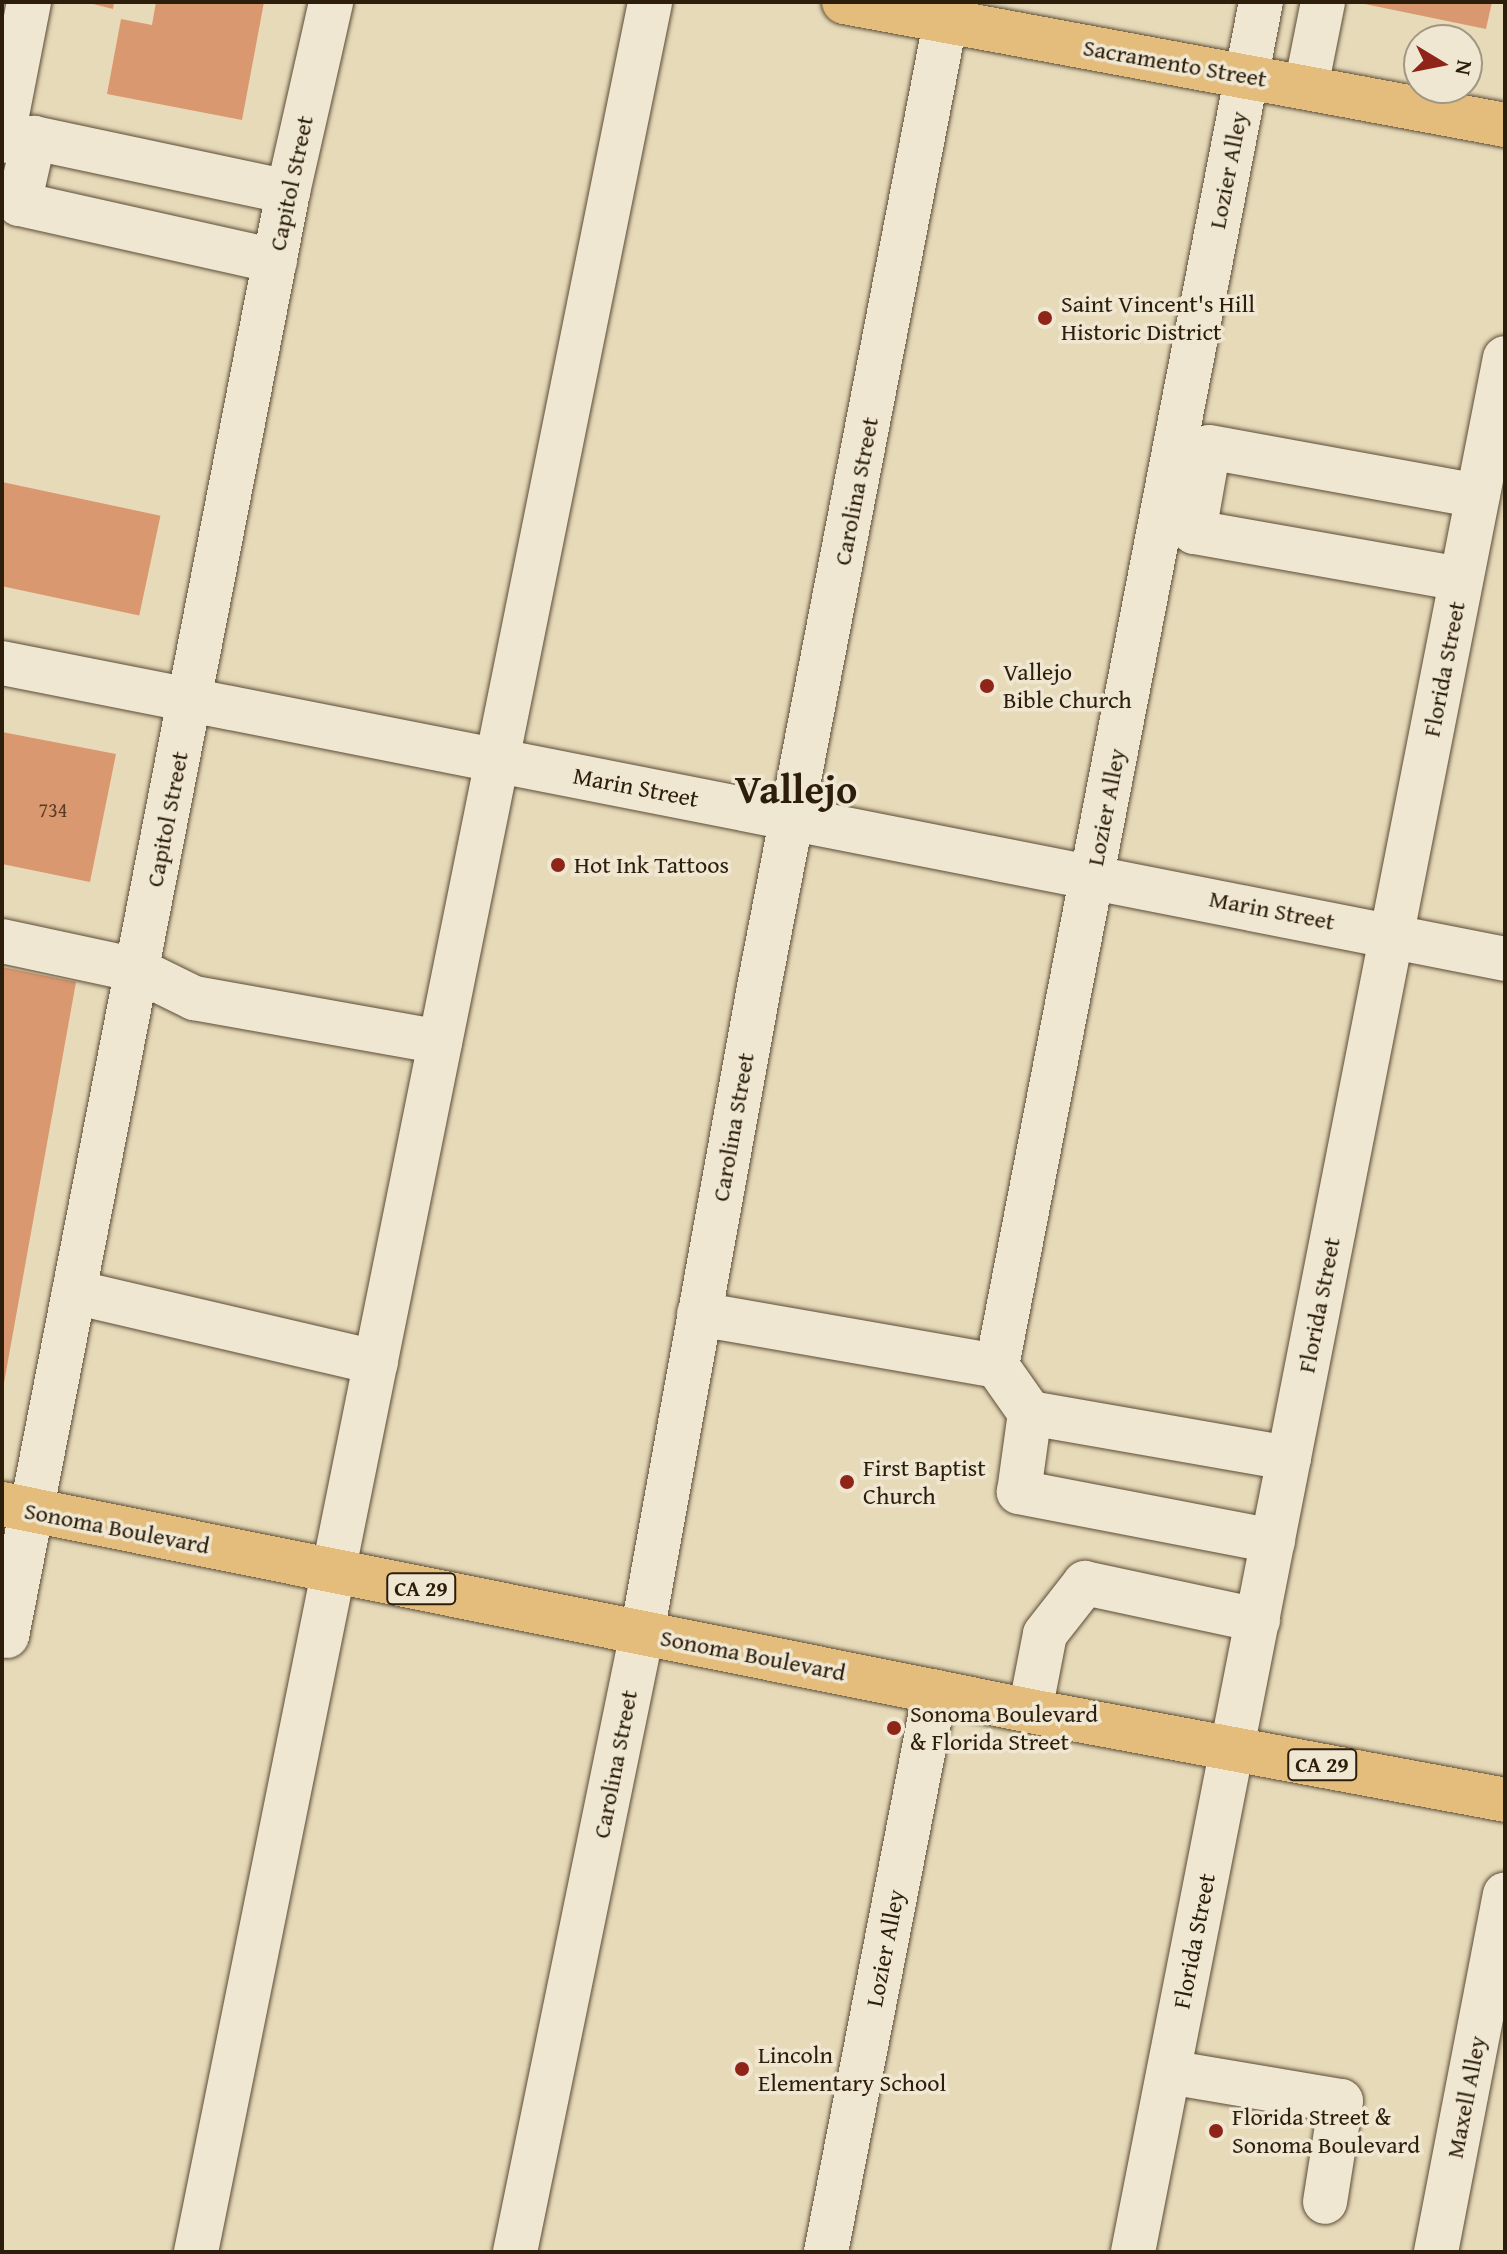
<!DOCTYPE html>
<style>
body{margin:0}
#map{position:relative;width:1507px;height:2254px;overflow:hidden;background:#e7dab9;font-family:"Gentium Book Plus",serif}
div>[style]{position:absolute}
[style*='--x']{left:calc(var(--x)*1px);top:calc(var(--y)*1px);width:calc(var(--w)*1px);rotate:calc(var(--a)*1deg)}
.building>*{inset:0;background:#da9870;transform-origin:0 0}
.roads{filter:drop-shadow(0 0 2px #5c4d37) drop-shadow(0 0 2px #5c4d37)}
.minor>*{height:44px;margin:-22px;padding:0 22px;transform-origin:22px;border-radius:22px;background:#efe7d2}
.major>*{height:44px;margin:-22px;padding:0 22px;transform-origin:22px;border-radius:22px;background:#e4bd7c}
.dots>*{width:22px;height:22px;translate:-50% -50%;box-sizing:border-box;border:4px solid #efe7d2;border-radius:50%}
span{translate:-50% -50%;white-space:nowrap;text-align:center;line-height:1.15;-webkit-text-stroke:7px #efe7d2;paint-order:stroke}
.number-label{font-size:20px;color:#583c25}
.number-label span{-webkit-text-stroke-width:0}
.shield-label span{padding:2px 6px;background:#efe7d2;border:2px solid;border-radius:6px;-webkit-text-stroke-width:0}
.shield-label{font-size:22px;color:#2d1e0c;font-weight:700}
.street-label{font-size:24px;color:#2d1e0c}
.poi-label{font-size:24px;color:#2d1e0c}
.left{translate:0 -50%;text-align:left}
.town-label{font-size:40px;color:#2d1e0c;font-weight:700}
.frame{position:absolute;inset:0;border:4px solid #2d1e0c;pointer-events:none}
.north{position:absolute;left:1403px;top:24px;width:80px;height:80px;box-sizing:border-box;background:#efe7d2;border:2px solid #a19783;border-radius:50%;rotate:100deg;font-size:22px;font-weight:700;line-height:32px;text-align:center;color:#2d1e0c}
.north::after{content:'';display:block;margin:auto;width:28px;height:36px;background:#8f2418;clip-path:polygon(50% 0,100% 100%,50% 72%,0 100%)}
</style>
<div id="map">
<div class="building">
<div style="clip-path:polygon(85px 2px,114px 2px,113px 9px)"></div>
<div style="clip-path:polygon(156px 2px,264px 2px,242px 120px,107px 94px,121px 19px,152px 25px)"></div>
<div style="clip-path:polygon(1355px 2px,1492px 2px,1486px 29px)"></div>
<div style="left:2px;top:482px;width:162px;height:102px;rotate:12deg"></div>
<div style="clip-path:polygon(2px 732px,116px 754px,90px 882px,2px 864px)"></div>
<div style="clip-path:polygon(2px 967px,76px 982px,4px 1383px,2px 1383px)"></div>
</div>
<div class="roads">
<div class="minor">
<div style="--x:1306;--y:87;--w:87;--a:-78.7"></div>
<div style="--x:2;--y:141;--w:142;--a:-79"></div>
<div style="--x:275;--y:261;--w:262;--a:-167.4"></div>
<div style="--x:19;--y:204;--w:68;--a:-77.2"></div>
<div style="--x:34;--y:138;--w:260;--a:12"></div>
<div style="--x:1461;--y:579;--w:271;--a:-170"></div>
<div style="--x:1194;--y:532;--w:86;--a:-80"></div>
<div style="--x:1209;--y:447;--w:273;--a:10.3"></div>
<div style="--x:2;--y:663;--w:1532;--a:11.14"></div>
<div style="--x:2;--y:941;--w:138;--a:12.1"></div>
<div style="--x:137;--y:970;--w:64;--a:26.2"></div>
<div style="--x:194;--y:998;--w:250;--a:10.1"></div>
<div style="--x:74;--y:1292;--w:310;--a:13.1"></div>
<div style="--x:699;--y:1314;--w:303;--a:9.9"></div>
<div style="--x:1030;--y:1413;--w:57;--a:-125.1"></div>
<div style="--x:997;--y:1366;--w:1389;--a:-79.05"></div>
<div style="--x:1273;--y:1541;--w:259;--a:-169.1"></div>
<div style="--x:1019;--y:1492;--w:80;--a:-82.1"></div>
<div style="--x:1030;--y:1413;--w:263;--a:9.9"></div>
<div style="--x:7;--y:1636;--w:1471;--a:-78.99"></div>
<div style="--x:288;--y:192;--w:195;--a:-77.2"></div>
<div style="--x:1030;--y:1711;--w:78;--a:-79"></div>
<div style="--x:1045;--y:1634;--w:65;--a:-51.9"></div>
<div style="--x:1085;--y:1583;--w:177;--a:12.1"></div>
<div style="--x:1169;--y:2072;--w:174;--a:9.6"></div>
<div style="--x:1341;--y:2101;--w:102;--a:99"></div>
<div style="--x:196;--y:2252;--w:2295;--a:-78.59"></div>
<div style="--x:515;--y:2252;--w:632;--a:-78.41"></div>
<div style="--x:642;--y:1633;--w:657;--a:-79.73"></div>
<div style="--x:759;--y:987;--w:1003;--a:-79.08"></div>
<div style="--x:826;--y:2252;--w:571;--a:-79"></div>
<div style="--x:1133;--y:2252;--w:1930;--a:-78.89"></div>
<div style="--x:1436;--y:2252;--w:364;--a:-79.1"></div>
</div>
<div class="major">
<div style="--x:844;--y:2;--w:672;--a:10.54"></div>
<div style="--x:2;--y:1504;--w:1049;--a:11.38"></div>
<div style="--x:1030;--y:1711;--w:483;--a:10.6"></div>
</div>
</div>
<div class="dots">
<div style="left:1045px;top:318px;background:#8f2418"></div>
<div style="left:987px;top:686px;background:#8f2418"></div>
<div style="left:558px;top:865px;background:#8f2418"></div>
<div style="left:847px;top:1482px;background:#8f2418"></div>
<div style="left:894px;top:1728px;background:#8f2418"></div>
<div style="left:742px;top:2069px;background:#8f2418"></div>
<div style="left:1216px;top:2131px;background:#8f2418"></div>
</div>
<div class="number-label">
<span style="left:53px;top:809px">734</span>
</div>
<div class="shield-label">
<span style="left:421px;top:1589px">CA 29</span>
<span style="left:1322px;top:1765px">CA 29</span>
</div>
<div class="street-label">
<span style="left:1175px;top:63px;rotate:10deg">Sacramento Street</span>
<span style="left:1228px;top:170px;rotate:-79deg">Lozier Alley</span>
<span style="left:291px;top:183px;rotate:-78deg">Capitol Street</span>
<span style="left:856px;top:491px;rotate:-79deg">Carolina Street</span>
<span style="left:1444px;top:669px;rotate:-79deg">Florida Street</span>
<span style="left:636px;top:787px;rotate:11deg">Marin Street</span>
<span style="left:1106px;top:807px;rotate:-79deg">Lozier Alley</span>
<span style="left:167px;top:819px;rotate:-79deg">Capitol Street</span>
<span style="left:1272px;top:910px;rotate:11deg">Marin Street</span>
<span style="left:733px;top:1127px;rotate:-80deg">Carolina Street</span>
<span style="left:1319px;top:1305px;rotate:-79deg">Florida Street</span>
<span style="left:117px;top:1528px;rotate:11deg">Sonoma Boulevard</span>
<span style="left:753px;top:1655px;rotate:11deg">Sonoma Boulevard</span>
<span style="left:615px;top:1764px;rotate:-79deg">Carolina Street</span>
<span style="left:1194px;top:1941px;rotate:-79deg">Florida Street</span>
<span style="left:885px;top:1948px;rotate:-79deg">Lozier Alley</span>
<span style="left:1466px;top:2097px;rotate:-79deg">Maxell Alley</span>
</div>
<div class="poi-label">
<span class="left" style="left:1061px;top:318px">Saint Vincent's Hill<br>Historic District</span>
<span class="left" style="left:1003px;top:686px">Vallejo<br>Bible Church</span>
<span class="left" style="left:574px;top:865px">Hot Ink Tattoos</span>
<span class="left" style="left:863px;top:1482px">First Baptist<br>Church</span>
<span class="left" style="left:910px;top:1728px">Sonoma Boulevard<br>&amp; Florida Street</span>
<span class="left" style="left:758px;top:2069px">Lincoln<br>Elementary School</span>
<span class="left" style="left:1232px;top:2131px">Florida Street &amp;<br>Sonoma Boulevard</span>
</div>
<div class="town-label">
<span style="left:796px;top:789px">Vallejo</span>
</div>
<div class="frame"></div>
<div class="north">N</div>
</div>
